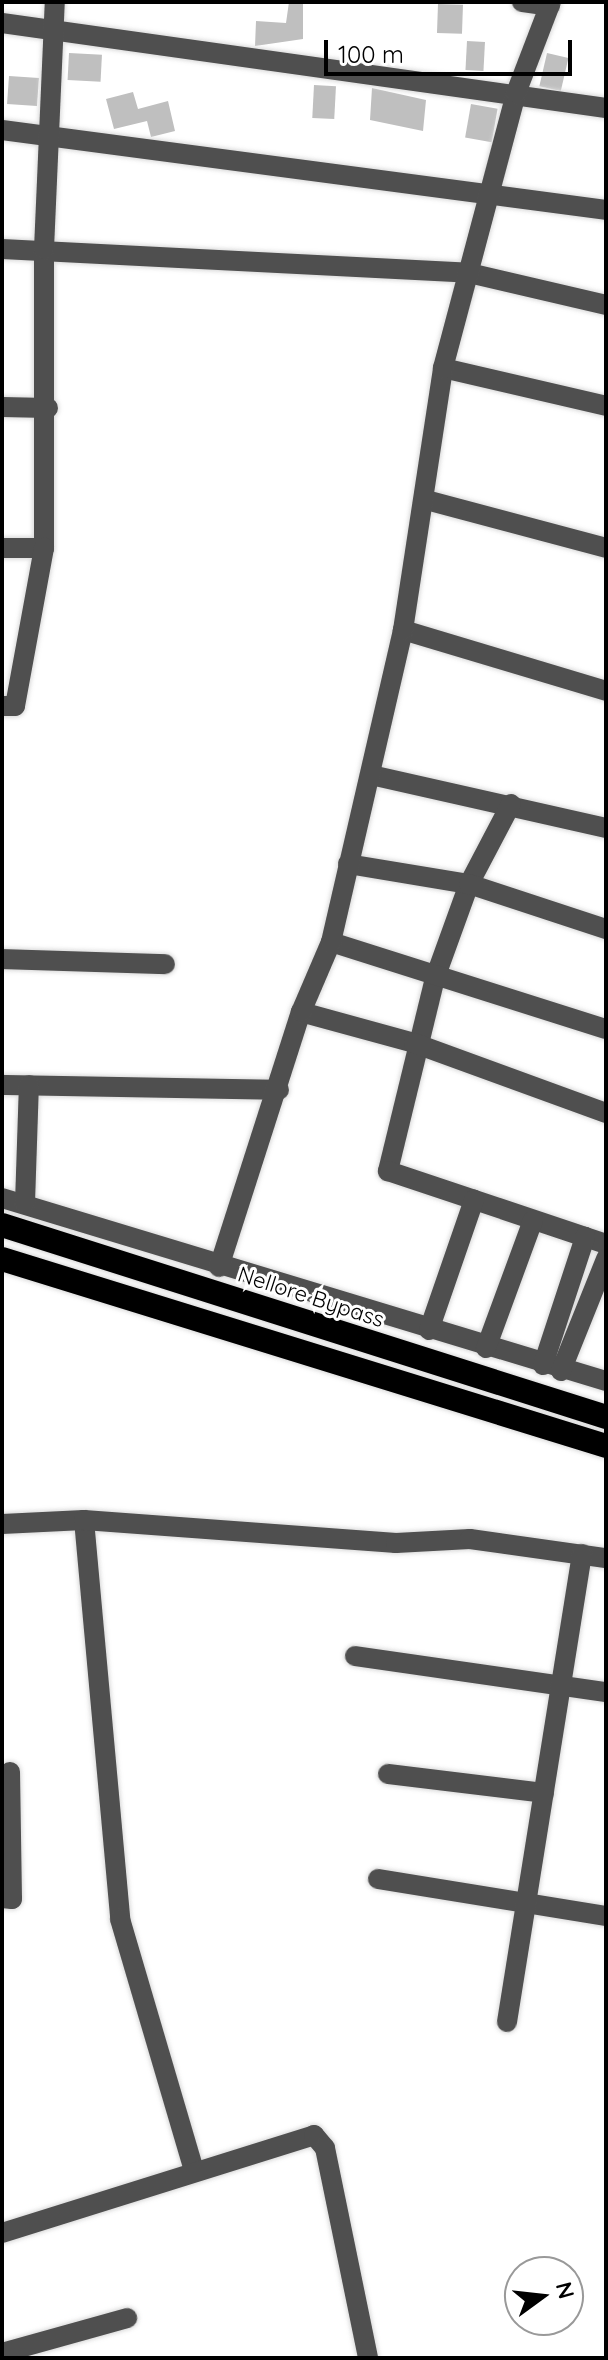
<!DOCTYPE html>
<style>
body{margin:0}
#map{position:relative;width:608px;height:2360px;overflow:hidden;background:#fff;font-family:Quicksand,sans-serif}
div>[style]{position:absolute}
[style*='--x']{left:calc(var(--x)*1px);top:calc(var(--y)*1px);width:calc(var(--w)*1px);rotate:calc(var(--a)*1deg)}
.building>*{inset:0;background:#bfbfbf;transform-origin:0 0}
.roads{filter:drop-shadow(0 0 2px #dbdbdb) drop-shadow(0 0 2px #dbdbdb)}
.minor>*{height:20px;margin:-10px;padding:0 10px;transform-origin:10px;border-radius:10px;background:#4f4f4f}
.highway>*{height:24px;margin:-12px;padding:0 12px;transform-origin:12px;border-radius:12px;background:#000}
span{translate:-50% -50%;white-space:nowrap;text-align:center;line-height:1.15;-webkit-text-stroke:6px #fff;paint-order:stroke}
.street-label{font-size:22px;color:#000}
.frame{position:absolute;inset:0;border:4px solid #000;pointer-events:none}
.north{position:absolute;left:504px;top:2256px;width:80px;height:80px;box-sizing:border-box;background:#fff;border:2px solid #999;border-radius:50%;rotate:75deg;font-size:22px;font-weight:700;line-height:32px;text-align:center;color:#000}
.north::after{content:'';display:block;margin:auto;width:28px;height:36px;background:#000;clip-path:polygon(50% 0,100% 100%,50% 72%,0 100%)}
.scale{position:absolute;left:324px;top:40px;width:248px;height:36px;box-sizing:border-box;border:4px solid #000;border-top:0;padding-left:10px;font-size:24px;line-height:28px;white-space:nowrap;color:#000;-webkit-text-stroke:6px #fff;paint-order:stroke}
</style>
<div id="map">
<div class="building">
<div style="clip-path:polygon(289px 2px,303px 2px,303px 39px,255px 46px,256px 21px,286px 23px)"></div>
<div style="left:438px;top:4px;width:25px;height:29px;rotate:2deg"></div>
<div style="left:467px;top:41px;width:18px;height:29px;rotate:3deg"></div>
<div style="left:69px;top:53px;width:33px;height:27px;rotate:3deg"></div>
<div style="left:547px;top:53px;width:22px;height:34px;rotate:13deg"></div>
<div style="left:9px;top:76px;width:30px;height:28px;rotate:4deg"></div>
<div style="left:314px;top:85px;width:22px;height:33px;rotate:3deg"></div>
<div style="clip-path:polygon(372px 88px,426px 100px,423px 131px,370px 120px)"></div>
<div style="clip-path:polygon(133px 92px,138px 109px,168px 101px,175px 131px,151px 137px,147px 121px,114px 129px,106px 99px)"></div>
<div style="left:471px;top:104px;width:27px;height:34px;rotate:10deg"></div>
</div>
<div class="roads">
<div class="minor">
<div style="--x:522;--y:2;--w:28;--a:8"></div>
<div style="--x:2;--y:23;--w:610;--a:8.01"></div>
<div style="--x:2;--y:130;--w:609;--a:7.54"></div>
<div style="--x:2;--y:249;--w:468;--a:2.9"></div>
<div style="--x:469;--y:273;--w:141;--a:13.1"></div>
<div style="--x:443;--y:368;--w:167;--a:13.1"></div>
<div style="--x:2;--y:407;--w:46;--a:1.2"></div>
<div style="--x:426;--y:500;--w:186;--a:14.9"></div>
<div style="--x:2;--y:548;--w:42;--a:0"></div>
<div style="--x:44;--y:548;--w:299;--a:-90"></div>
<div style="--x:44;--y:249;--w:247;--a:-87.5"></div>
<div style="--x:403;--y:630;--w:212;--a:16.7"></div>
<div style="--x:2;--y:706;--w:13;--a:0"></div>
<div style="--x:15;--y:706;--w:161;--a:-79.6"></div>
<div style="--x:371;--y:775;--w:241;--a:12.7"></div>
<div style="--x:511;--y:804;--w:90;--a:117.7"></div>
<div style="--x:469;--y:884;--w:100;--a:109.9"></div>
<div style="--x:435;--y:978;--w:199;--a:103.7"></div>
<div style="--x:388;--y:1171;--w:230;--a:18.5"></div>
<div style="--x:348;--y:864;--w:123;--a:9.4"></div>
<div style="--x:469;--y:884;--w:144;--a:18.2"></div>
<div style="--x:331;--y:942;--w:288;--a:17.6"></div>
<div style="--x:2;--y:959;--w:163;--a:1.8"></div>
<div style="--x:301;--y:1012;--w:117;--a:15.3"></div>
<div style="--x:414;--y:1043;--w:204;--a:20"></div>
<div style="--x:2;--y:1085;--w:277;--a:1"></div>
<div style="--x:2;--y:1198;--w:631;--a:16.86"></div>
<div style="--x:25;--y:1203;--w:118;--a:-88.1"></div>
<div style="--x:219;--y:1267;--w:268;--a:-72.2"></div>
<div style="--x:301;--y:1012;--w:76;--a:-66.8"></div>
<div style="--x:331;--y:942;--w:320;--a:-77"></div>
<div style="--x:403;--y:630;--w:265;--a:-81.3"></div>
<div style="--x:443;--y:368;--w:285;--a:-75.1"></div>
<div style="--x:516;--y:93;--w:97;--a:-69"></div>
<div style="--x:429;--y:1330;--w:138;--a:-70.9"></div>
<div style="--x:486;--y:1348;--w:136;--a:-69.8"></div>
<div style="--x:543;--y:1365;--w:135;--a:-71.8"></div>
<div style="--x:561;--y:1371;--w:121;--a:-68.1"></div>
<div style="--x:84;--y:1520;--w:401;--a:84.8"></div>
<div style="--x:120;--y:1919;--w:263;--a:73.6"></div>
<div style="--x:2;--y:1524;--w:82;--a:-2.8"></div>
<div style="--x:84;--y:1520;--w:313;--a:4.2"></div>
<div style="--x:396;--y:1543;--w:74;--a:-3.1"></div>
<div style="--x:470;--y:1539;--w:137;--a:8"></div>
<div style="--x:355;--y:1656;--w:254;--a:8.2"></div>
<div style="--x:388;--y:1774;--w:157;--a:6.9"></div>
<div style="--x:378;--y:1879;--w:231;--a:9.2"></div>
<div style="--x:2;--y:1898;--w:10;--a:6"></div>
<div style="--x:12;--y:1899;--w:127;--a:-90.9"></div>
<div style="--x:507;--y:2022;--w:474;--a:-80.9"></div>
<div style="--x:2;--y:2233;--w:327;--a:-17.4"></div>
<div style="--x:314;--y:2135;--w:17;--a:50"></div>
<div style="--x:325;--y:2148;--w:214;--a:78.4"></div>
<div style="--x:2;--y:2353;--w:130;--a:-15.6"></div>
</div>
<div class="highway">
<div style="--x:2;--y:1225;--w:634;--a:17.63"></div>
<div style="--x:2;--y:1259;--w:632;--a:17.2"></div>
</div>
</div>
<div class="street-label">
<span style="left:311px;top:1297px;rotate:18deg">Nellore Bypass</span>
</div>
<div class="frame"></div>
<div class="north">N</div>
<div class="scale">100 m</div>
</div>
